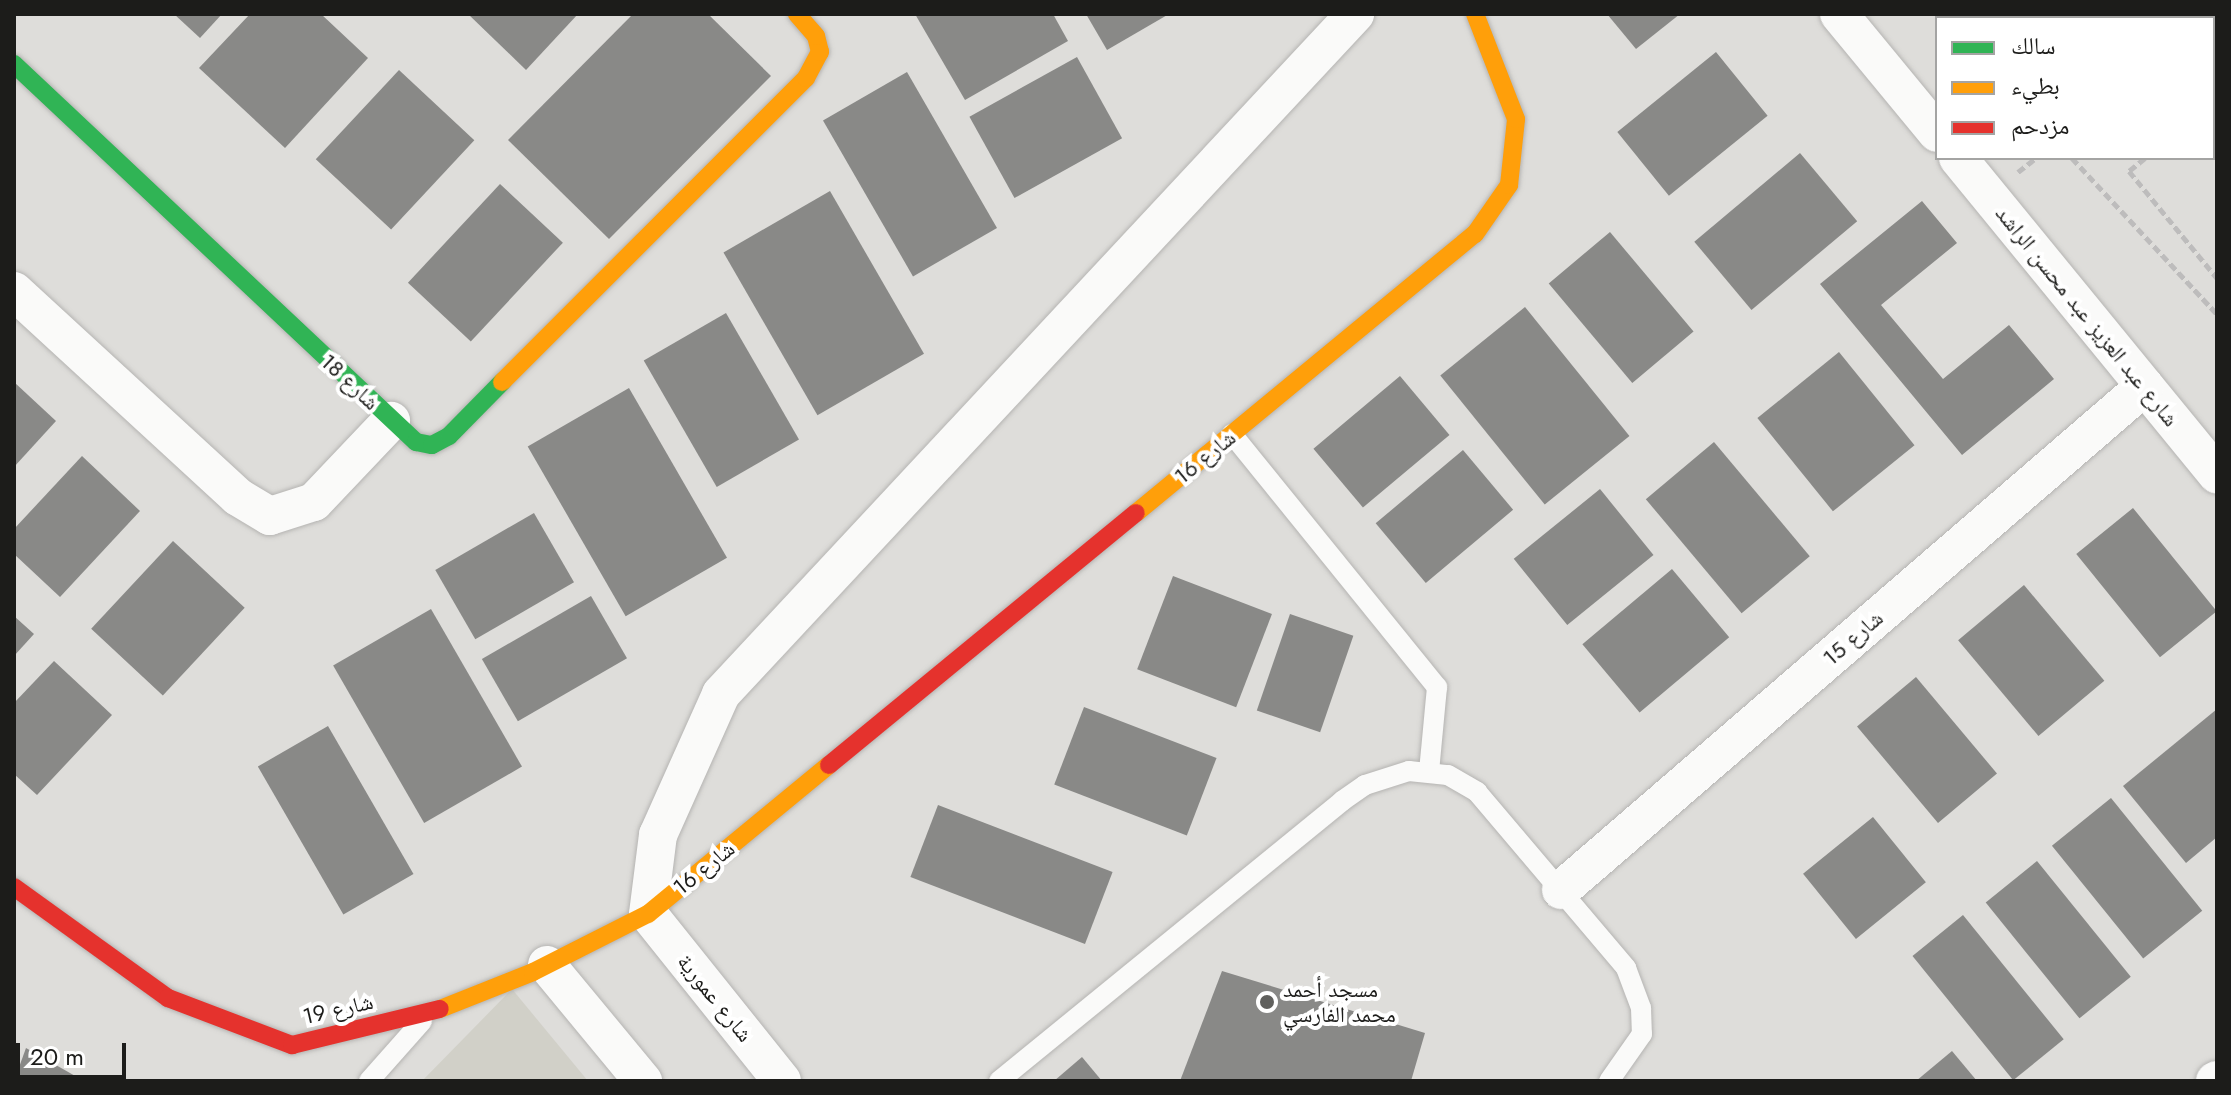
<!DOCTYPE html>
<meta charset="utf-8">
<style>
body{margin:0}
#map{position:relative;width:2231px;height:1095px;overflow:hidden;background:#deddda;font-family:Jost,"Noto Naskh Arabic",sans-serif}
div>[style]{position:absolute}
[style*='--x']{left:calc(var(--x)*1px);top:calc(var(--y)*1px);width:calc(var(--w)*1px);rotate:calc(var(--a)*1deg)}
.built>*{inset:0;background:#d1d0c8}
.building>*{inset:0;background:#898987;transform-origin:0 0}
.path>*{height:5px;margin-top:-2.5px;transform-origin:0;background:repeating-linear-gradient(90deg,#bdbcbc 0 8px,transparent 0 12px)}
.roads{filter:drop-shadow(0 0 2px #b5b4b2) drop-shadow(0 0 2px #b5b4b2)}
.lane>*{height:20px;margin:-10px;padding:0 10px;transform-origin:10px;border-radius:10px;background:#fafaf9}
.street>*{height:38px;margin:-19px;padding:0 19px;transform-origin:19px;border-radius:19px;background:#fafaf9}
.fast>*{height:18px;margin:-9px;padding:0 9px;transform-origin:9px;border-radius:9px;background:#30b455}
.slow>*{height:18px;margin:-9px;padding:0 9px;transform-origin:9px;border-radius:9px;background:#ff9f0a}
.jam>*{height:18px;margin:-9px;padding:0 9px;transform-origin:9px;border-radius:9px;background:#e5322d}
.dots>*{width:22px;height:22px;translate:-50% -50%;box-sizing:border-box;border:4px solid #fff;border-radius:50%}
span{translate:-50% -50%;white-space:nowrap;text-align:center;line-height:1.15;-webkit-text-stroke:8px #fff;paint-order:stroke}
.street-label{font-size:22px;color:#1c1c1a}
.poi-label{font-size:22px;color:#1c1c1a}
.left{translate:0 -50%;text-align:left}
.frame{position:absolute;inset:0;border:16px solid #1c1c1a;pointer-events:none}
.legend{position:absolute;left:1935px;top:16px;width:280px;height:144px;box-sizing:border-box;background:#fff;border:2px solid #a4a4a3;margin:0;padding:10px 14px;list-style:none;font-size:24px;color:#1c1c1a}
.legend li{display:flex;align-items:center;gap:16px;height:40px}
.legend b{width:40px;border:2px solid #a4a4a3}
.scale{position:absolute;left:16px;top:1043px;width:110px;height:36px;box-sizing:border-box;border:4px solid #1c1c1a;border-top:0;padding-left:10px;font-size:24px;line-height:28px;white-space:nowrap;color:#1c1c1a;-webkit-text-stroke:6px #fff;paint-order:stroke}
</style>
<div id="map">
<div class="built">
<div style="clip-path:polygon(512px 989px,588px 1081px,422px 1081px)"></div>
</div>
<div class="building">
<div style="clip-path:polygon(174px 14px,222px 14px,200px 38px)"></div>
<div style="clip-path:polygon(250px 14px,321px 14px,368px 58px,285px 148px,199px 68px)"></div>
<div style="clip-path:polygon(468px 14px,578px 14px,526px 70px)"></div>
<div style="clip-path:polygon(633px 14px,708px 14px,771px 76px,609px 239px,508px 140px)"></div>
<div style="clip-path:polygon(915px 14px,1053px 14px,1068px 41px,965px 100px)"></div>
<div style="clip-path:polygon(1086px 14px,1169px 14px,1107px 50px)"></div>
<div style="clip-path:polygon(1607px 14px,1680px 14px,1636px 49px)"></div>
<div style="left:1716px;top:52px;width:82px;height:127px;rotate:51deg"></div>
<div style="left:1077px;top:57px;width:93px;height:123px;rotate:61deg"></div>
<div style="left:399px;top:70px;width:103px;height:122px;rotate:43deg"></div>
<div style="left:907px;top:72px;width:180px;height:97px;rotate:60deg"></div>
<div style="left:1800px;top:153px;width:89px;height:138px;rotate:50deg"></div>
<div style="left:500px;top:184px;width:86px;height:135px;rotate:43deg"></div>
<div style="left:830px;top:191px;width:188px;height:123px;rotate:60deg"></div>
<div style="clip-path:polygon(1922px 201px,1957px 243px,1881px 305px,1943px 379px,2009px 325px,2054px 379px,1962px 455px,1820px 284px)"></div>
<div style="left:1610px;top:232px;width:130px;height:80px;rotate:50deg"></div>
<div style="left:1525px;top:307px;width:166px;height:109px;rotate:51deg"></div>
<div style="left:726px;top:313px;width:146px;height:95px;rotate:60deg"></div>
<div style="left:1839px;top:352px;width:120px;height:105px;rotate:51deg"></div>
<div style="left:1400px;top:376px;width:77px;height:113px;rotate:50deg"></div>
<div style="clip-path:polygon(14px 382px,56px 421px,14px 467px)"></div>
<div style="left:629px;top:388px;width:196px;height:117px;rotate:60deg"></div>
<div style="left:1714px;top:442px;width:149px;height:89px;rotate:50deg"></div>
<div style="left:1463px;top:450px;width:78px;height:114px;rotate:50deg"></div>
<div style="clip-path:polygon(82px 456px,140px 511px,60px 597px,14px 554px,14px 529px)"></div>
<div style="left:1600px;top:489px;width:85px;height:111px;rotate:51deg"></div>
<div style="left:2133px;top:508px;width:133px;height:73px;rotate:51deg"></div>
<div style="left:534px;top:513px;width:80px;height:114px;rotate:60deg"></div>
<div style="left:173px;top:541px;width:98px;height:120px;rotate:43deg"></div>
<div style="left:1672px;top:569px;width:89px;height:117px;rotate:50deg"></div>
<div style="left:1173px;top:576px;width:106px;height:100px;rotate:21deg"></div>
<div style="left:2024px;top:585px;width:125px;height:86px;rotate:50deg"></div>
<div style="left:591px;top:596px;width:72px;height:126px;rotate:60deg"></div>
<div style="left:431px;top:609px;width:182px;height:113px;rotate:60deg"></div>
<div style="left:1290px;top:614px;width:67px;height:102px;rotate:19deg"></div>
<div style="clip-path:polygon(14px 616px,34px 634px,14px 656px)"></div>
<div style="clip-path:polygon(54px 661px,112px 715px,37px 795px,14px 774px,14px 703px)"></div>
<div style="left:1916px;top:677px;width:126px;height:77px;rotate:50deg"></div>
<div style="left:1084px;top:707px;width:142px;height:83px;rotate:21deg"></div>
<div style="clip-path:polygon(2217px 709px,2217px 837px,2186px 863px,2123px 786px)"></div>
<div style="left:328px;top:726px;width:171px;height:81px;rotate:60deg"></div>
<div style="left:2111px;top:798px;width:145px;height:76px;rotate:51deg"></div>
<div style="left:938px;top:805px;width:187px;height:77px;rotate:21deg"></div>
<div style="left:1873px;top:817px;width:84px;height:90px;rotate:51deg"></div>
<div style="left:2037px;top:861px;width:149px;height:66px;rotate:51deg"></div>
<div style="left:1963px;top:915px;width:160px;height:65px;rotate:51deg"></div>
<div style="clip-path:polygon(1222px 971px,1425px 1033px,1411px 1081px,1180px 1081px)"></div>
<div style="clip-path:polygon(26px 1048px,84px 1081px,14px 1081px)"></div>
<div style="clip-path:polygon(1952px 1051px,1977px 1081px,1916px 1081px)"></div>
<div style="clip-path:polygon(1082px 1057px,1102px 1081px,1054px 1081px)"></div>
</div>
<div class="path">
<div style="--x:1986;--y:14;--w:4;--a:63"></div>
<div style="--x:2149;--y:14;--w:5;--a:53"></div>
<div style="--x:2213;--y:103;--w:6;--a:-45"></div>
<div style="--x:2072;--y:158;--w:213;--a:47.1"></div>
<div style="--x:2145;--y:158;--w:21;--a:141"></div>
<div style="--x:2129;--y:171;--w:139;--a:50.6"></div>
<div style="--x:2018;--y:172;--w:23;--a:-38"></div>
</div>
<div class="roads">
<div class="lane">
<div style="--x:1232;--y:434;--w:326;--a:51"></div>
<div style="--x:1437;--y:687;--w:85;--a:95.4"></div>
<div style="--x:369;--y:1081;--w:80;--a:-48.5"></div>
<div style="--x:999;--y:1081;--w:443;--a:-39.2"></div>
<div style="--x:1342;--y:801;--w:28;--a:-35"></div>
<div style="--x:1365;--y:785;--w:46;--a:-17.7"></div>
<div style="--x:1409;--y:771;--w:39;--a:6"></div>
<div style="--x:1448;--y:775;--w:34;--a:30"></div>
<div style="--x:1477;--y:792;--w:231;--a:49.7"></div>
<div style="--x:1626;--y:968;--w:43;--a:69.4"></div>
<div style="--x:1641;--y:1008;--w:26;--a:88"></div>
<div style="--x:1642;--y:1034;--w:57;--a:125.1"></div>
</div>
<div class="street">
<div style="--x:1839;--y:14;--w:154;--a:50.5"></div>
<div style="--x:1958;--y:158;--w:409;--a:50.7"></div>
<div style="--x:14;--y:291;--w:304;--a:42.6"></div>
<div style="--x:238;--y:497;--w:37;--a:31"></div>
<div style="--x:270;--y:516;--w:46;--a:-17.7"></div>
<div style="--x:314;--y:502;--w:112;--a:-46.5"></div>
<div style="--x:1561;--y:890;--w:771;--a:-40.79"></div>
<div style="--x:547;--y:965;--w:151;--a:50.4"></div>
<div style="--x:782;--y:1081;--w:214;--a:-128.7"></div>
<div style="--x:648;--y:914;--w:80;--a:-82.8"></div>
<div style="--x:658;--y:835;--w:154;--a:-65.9"></div>
<div style="--x:721;--y:694;--w:930;--a:-47"></div>
<div style="--x:2215;--y:1081;--w:2;--a:-27"></div>
</div>
<div class="fast">
<div style="--x:14;--y:64;--w:552;--a:43.24"></div>
<div style="--x:416;--y:442;--w:16;--a:11"></div>
<div style="--x:432;--y:445;--w:19;--a:-28"></div>
<div style="--x:449;--y:436;--w:76;--a:-45.5"></div>
</div>
<div class="slow">
<div style="--x:502;--y:382;--w:430;--a:-45"></div>
<div style="--x:806;--y:78;--w:30;--a:-62"></div>
<div style="--x:820;--y:52;--w:16;--a:-104"></div>
<div style="--x:816;--y:36;--w:29;--a:-131"></div>
<div style="--x:1136;--y:513;--w:439;--a:-39.5"></div>
<div style="--x:1475;--y:234;--w:60;--a:-55.2"></div>
<div style="--x:1509;--y:185;--w:66;--a:-83.9"></div>
<div style="--x:1516;--y:119;--w:113;--a:-111.3"></div>
<div style="--x:440;--y:1009;--w:100;--a:-21.7"></div>
<div style="--x:533;--y:972;--w:129;--a:-26.8"></div>
<div style="--x:648;--y:914;--w:234;--a:-39.5"></div>
</div>
<div class="jam">
<div style="--x:829;--y:765;--w:397;--a:-39.4"></div>
<div style="--x:14;--y:887;--w:190;--a:35.8"></div>
<div style="--x:168;--y:998;--w:133;--a:20.8"></div>
<div style="--x:292;--y:1045;--w:152;--a:-13.7"></div>
</div>
</div>
<div class="dots">
<div style="left:1267px;top:1002px;background:#60605d"></div>
</div>
<div class="street-label">
<span style="left:2087px;top:316px;rotate:51deg">شارع عبد العزيز عبد محسن الراشد</span>
<span style="left:350px;top:382px;rotate:43deg">شارع 18</span>
<span style="left:1205px;top:457px;rotate:-39deg">شارع 16</span>
<span style="left:1853px;top:638px;rotate:-41deg">شارع 15</span>
<span style="left:704px;top:868px;rotate:-39deg">شارع 16</span>
<span style="left:715px;top:998px;rotate:51deg">شارع عمورية</span>
<span style="left:338px;top:1009px;rotate:-13deg">شارع 19</span>
</div>
<div class="poi-label">
<span class="left" style="left:1283px;top:1002px">مسجد أحمد<br>محمد الفارسي</span>
</div>
<div class="frame"></div>
<ul class="legend">
<li><b style="height:10px;background:#30b455"></b>سالك</li>
<li><b style="height:10px;background:#ff9f0a"></b>بطيء</li>
<li><b style="height:10px;background:#e5322d"></b>مزدحم</li>
</ul>
<div class="scale">20 m</div>
</div>
